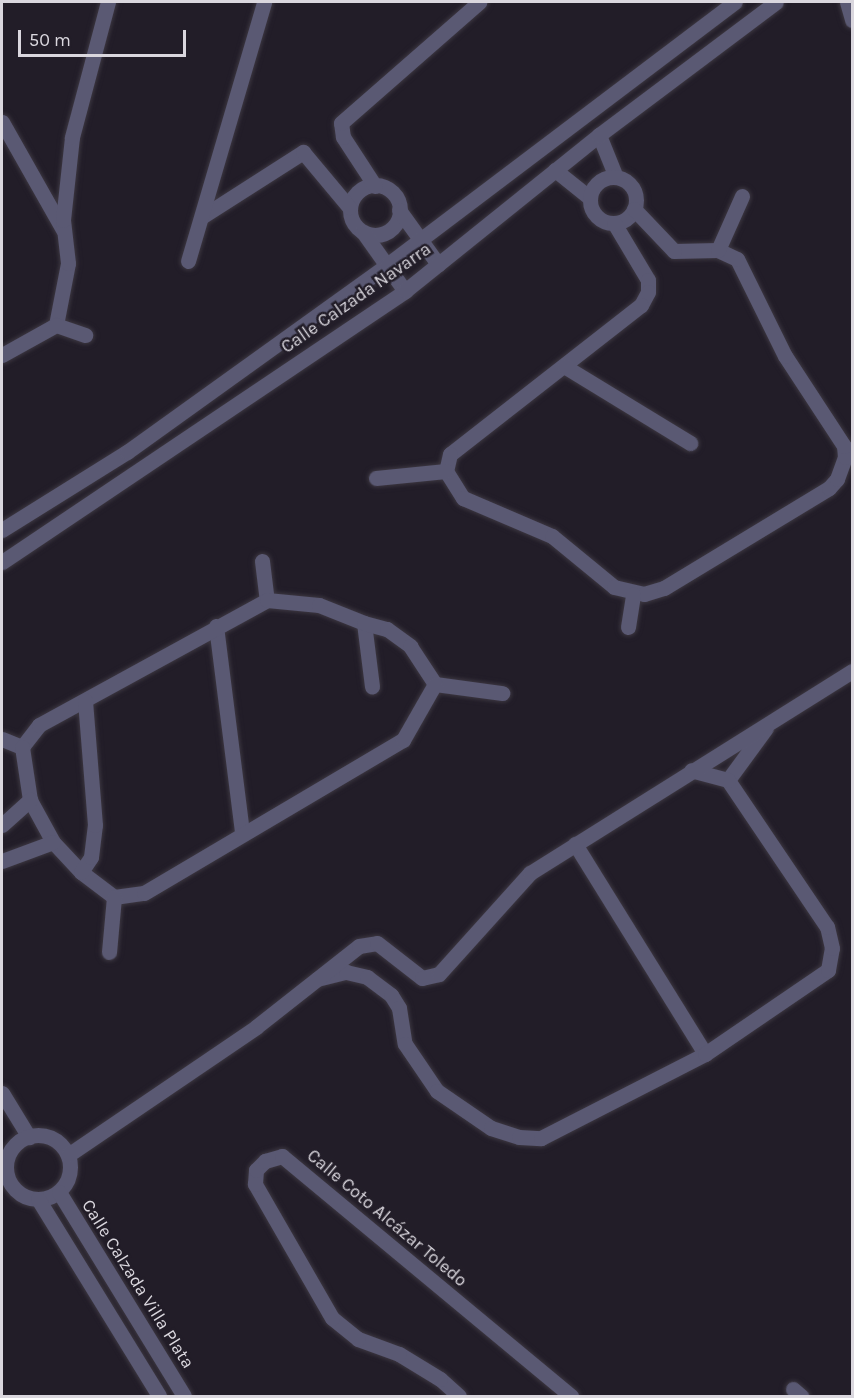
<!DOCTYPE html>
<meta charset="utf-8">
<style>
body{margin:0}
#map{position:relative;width:854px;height:1398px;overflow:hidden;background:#221d28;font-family:Karla,sans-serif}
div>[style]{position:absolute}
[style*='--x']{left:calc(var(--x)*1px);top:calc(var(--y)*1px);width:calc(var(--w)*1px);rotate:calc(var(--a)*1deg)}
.roads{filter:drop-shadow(0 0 2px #3c3741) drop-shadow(0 0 2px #3c3741)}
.minor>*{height:15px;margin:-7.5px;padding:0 7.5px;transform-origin:7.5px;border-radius:7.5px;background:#5a5973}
.minor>.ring{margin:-7.5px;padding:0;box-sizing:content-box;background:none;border:15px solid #5a5973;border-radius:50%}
span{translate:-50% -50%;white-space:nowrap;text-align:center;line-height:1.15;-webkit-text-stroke:5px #221d28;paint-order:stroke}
.street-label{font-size:18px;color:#dad7de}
.frame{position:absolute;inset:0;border:3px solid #dad7de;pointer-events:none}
.scale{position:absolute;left:18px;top:30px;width:168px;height:27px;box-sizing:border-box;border:3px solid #dad7de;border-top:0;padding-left:8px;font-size:18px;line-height:21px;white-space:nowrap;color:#dad7de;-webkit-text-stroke:4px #221d28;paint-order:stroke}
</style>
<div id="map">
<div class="roads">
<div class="minor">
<div style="--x:847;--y:2;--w:19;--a:74"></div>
<div style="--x:2;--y:122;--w:124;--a:60.5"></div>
<div style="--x:599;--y:135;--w:45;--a:68"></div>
<div style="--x:555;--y:170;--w:45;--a:38.7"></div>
<div class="ring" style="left:590px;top:177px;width:31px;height:31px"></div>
<div class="ring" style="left:350px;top:185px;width:35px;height:35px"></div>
<div style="--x:375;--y:186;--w:59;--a:-123.1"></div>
<div style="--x:343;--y:137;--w:14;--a:-98"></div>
<div style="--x:341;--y:123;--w:184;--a:-41.2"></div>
<div style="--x:399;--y:210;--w:67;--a:54.2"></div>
<div style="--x:203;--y:216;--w:119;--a:-32.6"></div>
<div style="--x:303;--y:152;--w:72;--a:50.1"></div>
<div style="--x:614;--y:223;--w:66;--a:59.2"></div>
<div style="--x:648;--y:280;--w:12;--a:90"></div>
<div style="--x:648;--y:292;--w:15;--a:118"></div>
<div style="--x:641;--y:305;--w:242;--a:142"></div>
<div style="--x:450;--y:454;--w:17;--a:103"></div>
<div style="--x:446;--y:471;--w:32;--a:58"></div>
<div style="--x:463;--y:498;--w:97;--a:23.1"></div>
<div style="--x:552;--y:536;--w:80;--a:39.4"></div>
<div style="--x:614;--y:587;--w:31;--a:13"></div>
<div style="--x:644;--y:594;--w:21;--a:-17"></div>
<div style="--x:664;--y:588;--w:193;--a:-31.2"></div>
<div style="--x:829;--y:488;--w:12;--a:-48"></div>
<div style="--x:837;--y:479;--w:23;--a:-70"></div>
<div style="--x:845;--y:457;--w:11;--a:-95"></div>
<div style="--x:844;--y:446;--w:108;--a:-123.2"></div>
<div style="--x:785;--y:356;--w:108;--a:-116.3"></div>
<div style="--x:737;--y:259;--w:21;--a:-155"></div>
<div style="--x:718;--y:250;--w:44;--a:178.7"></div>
<div style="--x:674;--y:251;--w:58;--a:-133.6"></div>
<div style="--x:363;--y:232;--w:72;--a:54.6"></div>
<div style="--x:718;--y:250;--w:59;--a:-66"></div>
<div style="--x:188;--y:261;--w:270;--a:-73.6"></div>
<div style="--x:56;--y:325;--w:63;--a:-79"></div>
<div style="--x:68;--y:263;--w:43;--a:-96.6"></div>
<div style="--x:63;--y:220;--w:83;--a:-83.8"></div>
<div style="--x:72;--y:137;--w:140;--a:-75.1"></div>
<div style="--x:2;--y:355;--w:62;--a:-29.1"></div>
<div style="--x:56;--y:325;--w:31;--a:19"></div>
<div style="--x:564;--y:366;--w:148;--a:31.4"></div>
<div style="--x:376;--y:478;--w:70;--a:-5.7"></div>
<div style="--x:2;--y:530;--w:147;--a:-32"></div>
<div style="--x:127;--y:452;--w:320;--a:-35.7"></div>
<div style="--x:387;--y:265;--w:436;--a:-37.1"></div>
<div style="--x:262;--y:561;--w:39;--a:83"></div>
<div style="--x:2;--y:562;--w:486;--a:-33.9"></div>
<div style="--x:405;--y:291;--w:249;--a:-38.8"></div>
<div style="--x:599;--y:135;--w:221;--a:-36.9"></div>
<div style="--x:364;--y:623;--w:64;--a:82.8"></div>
<div style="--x:216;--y:626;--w:208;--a:82.8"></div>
<div style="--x:628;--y:627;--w:33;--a:-81"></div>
<div style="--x:435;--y:684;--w:68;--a:7.7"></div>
<div style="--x:2;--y:739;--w:22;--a:22"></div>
<div style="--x:22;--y:747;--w:28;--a:-52"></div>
<div style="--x:39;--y:725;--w:260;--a:-28.7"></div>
<div style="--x:267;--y:600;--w:52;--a:5.5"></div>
<div style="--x:319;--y:605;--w:48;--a:21.8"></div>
<div style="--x:364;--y:623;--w:24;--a:15"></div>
<div style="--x:387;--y:629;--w:29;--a:36"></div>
<div style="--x:410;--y:646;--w:45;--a:56.7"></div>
<div style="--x:22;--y:747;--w:54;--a:81.4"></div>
<div style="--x:30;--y:800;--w:48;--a:61.3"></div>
<div style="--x:53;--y:842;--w:41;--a:47"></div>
<div style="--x:81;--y:872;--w:41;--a:37.1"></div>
<div style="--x:728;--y:780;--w:64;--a:-53.8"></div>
<div style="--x:2;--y:825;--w:38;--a:-42"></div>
<div style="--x:575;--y:844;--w:247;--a:58.2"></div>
<div style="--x:2;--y:861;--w:54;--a:-20.4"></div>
<div style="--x:81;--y:872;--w:18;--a:-56"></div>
<div style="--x:91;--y:857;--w:32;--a:-83"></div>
<div style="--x:95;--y:825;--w:125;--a:-94.6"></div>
<div style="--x:114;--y:897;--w:30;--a:-8"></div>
<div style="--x:144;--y:893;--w:301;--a:-30.6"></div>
<div style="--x:403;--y:740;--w:64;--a:-60.3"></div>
<div style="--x:109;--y:952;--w:55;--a:-84.8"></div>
<div style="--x:317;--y:979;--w:30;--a:-14"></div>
<div style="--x:346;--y:972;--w:22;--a:13"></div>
<div style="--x:367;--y:977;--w:30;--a:37"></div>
<div style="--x:391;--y:995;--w:15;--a:58"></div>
<div style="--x:399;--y:1008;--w:36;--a:81"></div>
<div style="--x:405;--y:1044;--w:57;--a:55.8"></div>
<div style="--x:437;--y:1091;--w:65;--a:34.4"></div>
<div style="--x:491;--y:1128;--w:29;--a:18"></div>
<div style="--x:519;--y:1137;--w:22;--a:3"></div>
<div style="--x:541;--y:1138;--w:184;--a:-27.1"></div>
<div style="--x:705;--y:1054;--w:149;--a:-34.3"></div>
<div style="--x:828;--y:970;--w:22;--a:-80"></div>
<div style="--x:832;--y:948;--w:22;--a:-103"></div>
<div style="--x:827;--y:927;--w:177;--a:-124"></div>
<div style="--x:728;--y:780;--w:38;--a:-165"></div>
<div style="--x:2;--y:1093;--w:52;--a:58.5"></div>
<div class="ring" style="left:6px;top:1135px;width:49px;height:49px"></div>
<div style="--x:68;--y:1155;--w:227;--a:-34.2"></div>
<div style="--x:256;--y:1027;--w:131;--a:-38.2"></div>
<div style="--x:359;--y:946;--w:18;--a:-9"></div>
<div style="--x:377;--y:943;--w:57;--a:37.9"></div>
<div style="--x:422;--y:978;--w:17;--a:-13"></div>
<div style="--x:439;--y:974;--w:136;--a:-48"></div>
<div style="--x:530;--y:873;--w:380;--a:-32.1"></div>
<div style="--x:59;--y:1192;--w:239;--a:58.5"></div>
<div style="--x:38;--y:1199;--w:231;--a:58.4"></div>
<div style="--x:793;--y:1389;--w:11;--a:41"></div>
<div style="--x:459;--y:1396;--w:25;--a:-138"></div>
<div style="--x:440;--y:1379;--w:48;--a:-148.6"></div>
<div style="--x:399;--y:1354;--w:44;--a:-159.9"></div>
<div style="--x:358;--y:1339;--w:33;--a:-141"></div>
<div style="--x:332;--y:1318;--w:155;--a:-119.9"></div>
<div style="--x:255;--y:1184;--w:14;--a:-86"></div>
<div style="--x:256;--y:1170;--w:13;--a:-45"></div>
<div style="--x:265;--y:1161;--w:18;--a:-16"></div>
<div style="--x:282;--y:1156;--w:376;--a:39.7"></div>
</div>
</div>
<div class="street-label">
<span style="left:356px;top:298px;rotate:-35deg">Calle Calzada Navarra</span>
<span style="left:387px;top:1218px;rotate:40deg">Calle Coto Alcázar Toledo</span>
<span style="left:138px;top:1284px;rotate:58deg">Calle Calzada Villa Plata</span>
</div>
<div class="frame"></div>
<div class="scale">50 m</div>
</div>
